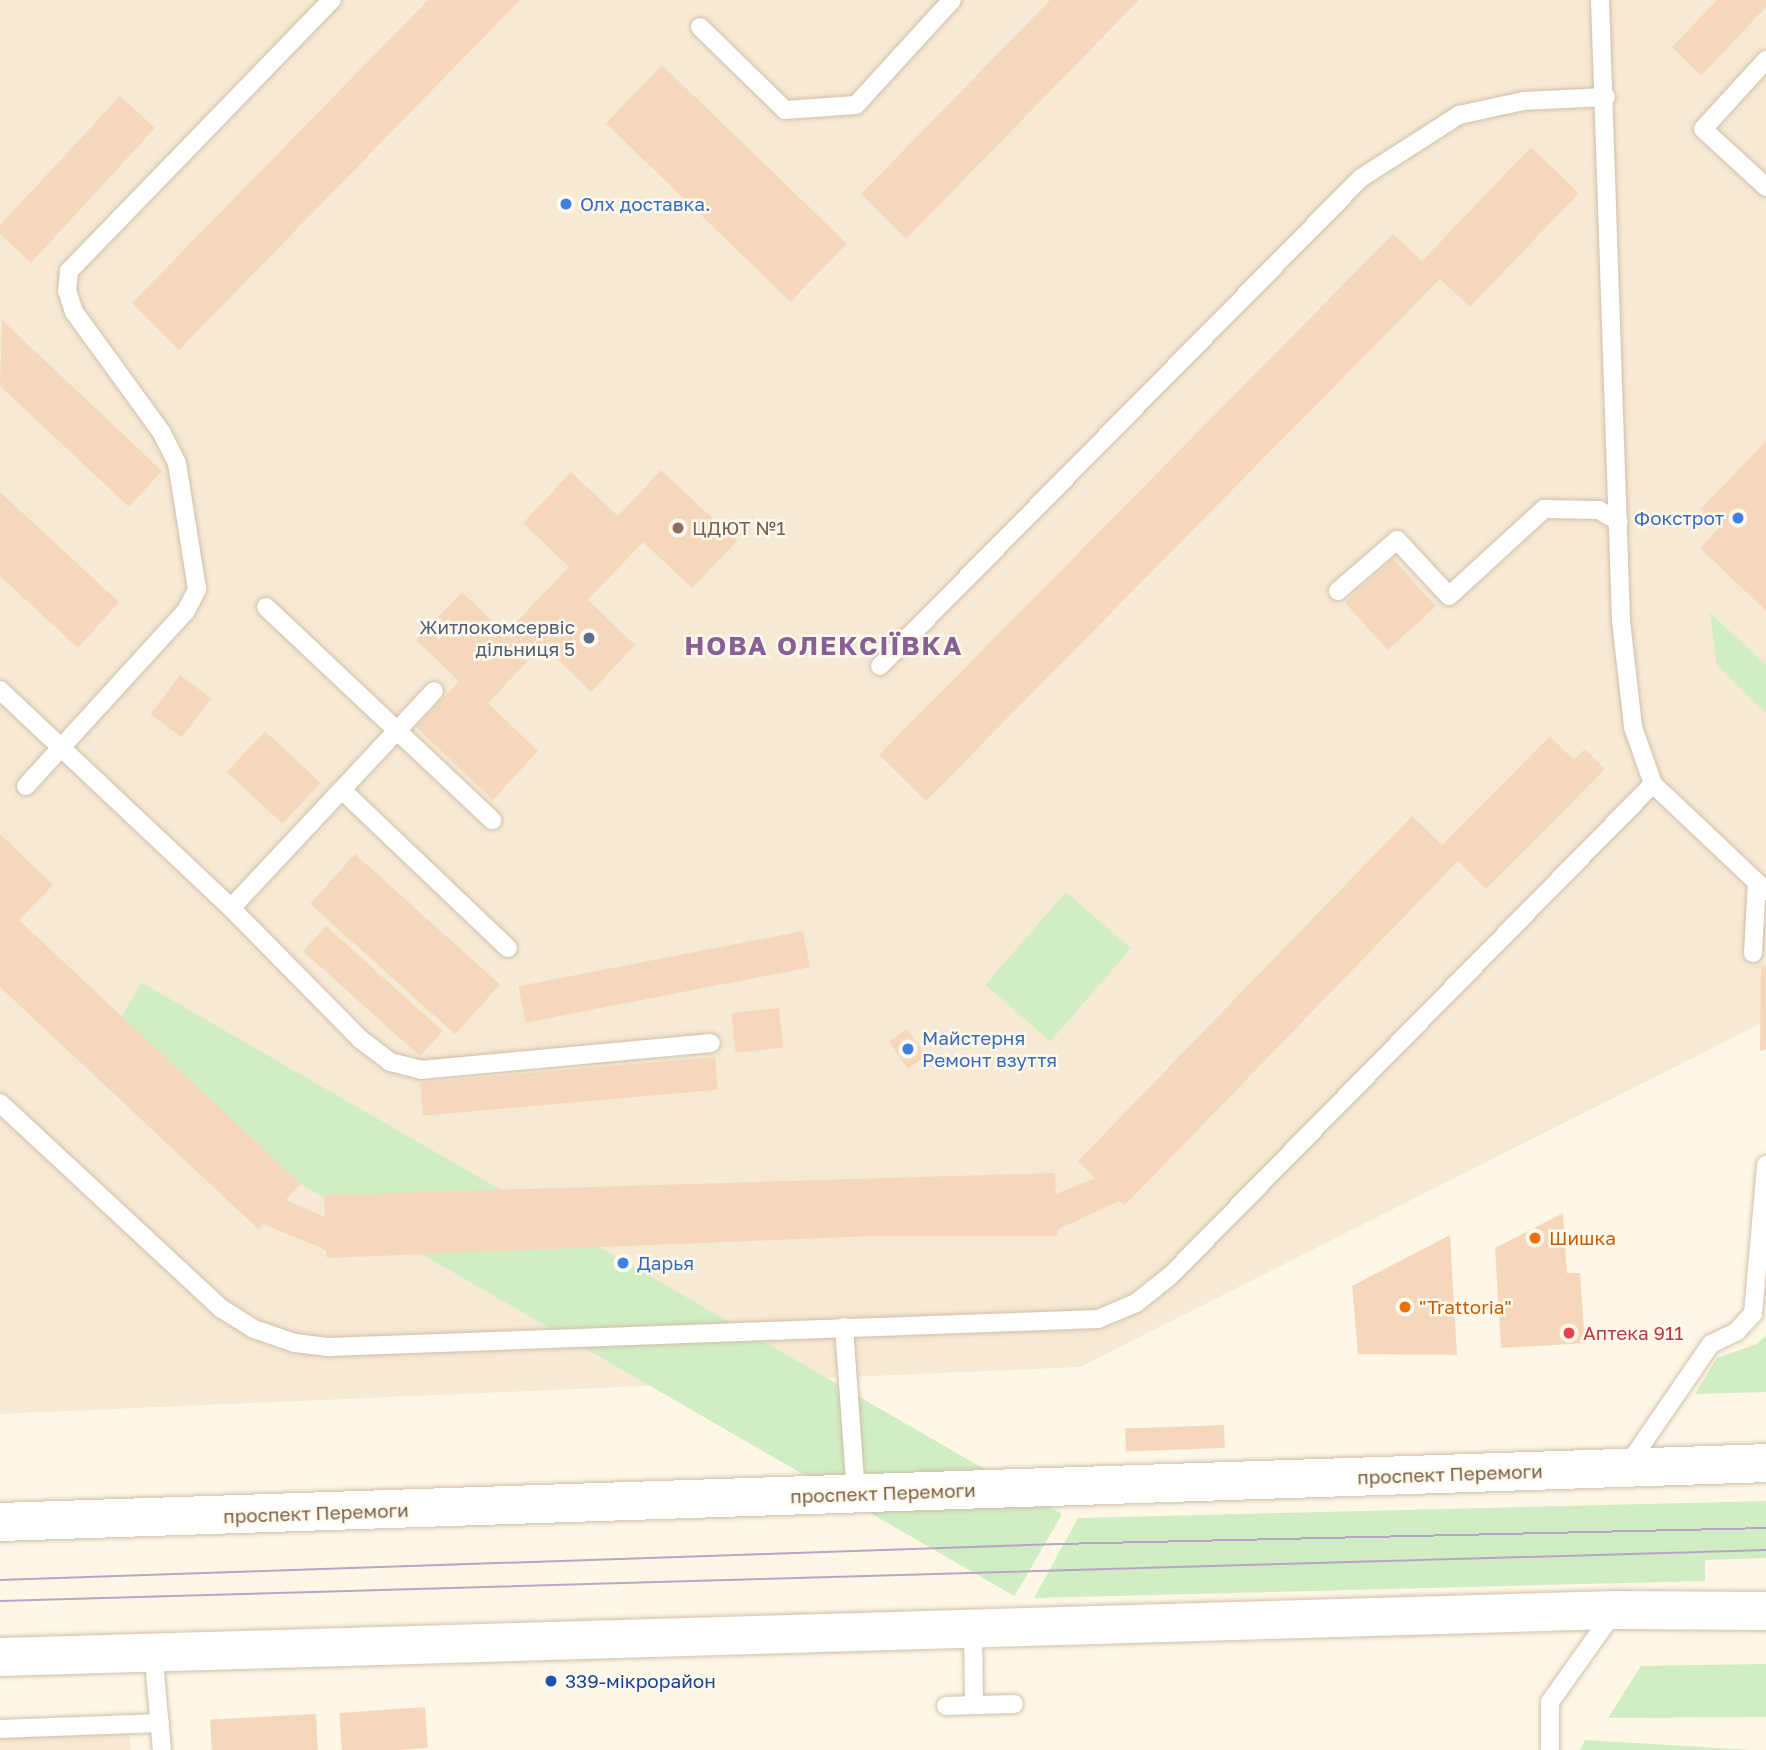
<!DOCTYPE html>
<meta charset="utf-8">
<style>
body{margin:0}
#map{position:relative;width:1766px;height:1750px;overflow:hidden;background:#fef7e6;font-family:"Golos Text",sans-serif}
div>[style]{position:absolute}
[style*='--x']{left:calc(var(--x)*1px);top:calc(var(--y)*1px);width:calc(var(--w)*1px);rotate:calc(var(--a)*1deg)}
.residential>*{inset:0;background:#f6ead4}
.green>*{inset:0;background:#d0edc3;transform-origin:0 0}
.building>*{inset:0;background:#f5d8bc;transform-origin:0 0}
.roads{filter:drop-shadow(0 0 2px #d0bfaa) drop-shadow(0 0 2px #d0bfaa)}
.service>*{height:18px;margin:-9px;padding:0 9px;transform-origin:9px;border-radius:9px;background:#fff}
.secondary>*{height:38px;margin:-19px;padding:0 19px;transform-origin:19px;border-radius:19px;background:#fff}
.tram>*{height:2px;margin:-1px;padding:0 1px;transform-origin:1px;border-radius:1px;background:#bba3c9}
.dots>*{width:19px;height:19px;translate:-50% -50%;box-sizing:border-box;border:4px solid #fffaed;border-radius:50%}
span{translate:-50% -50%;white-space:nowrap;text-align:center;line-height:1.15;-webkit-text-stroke:5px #fffaed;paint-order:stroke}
.shop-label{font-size:19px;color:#366cbe}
.left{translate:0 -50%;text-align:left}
.right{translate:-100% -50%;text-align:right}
.education-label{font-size:19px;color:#785e54}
.service-label{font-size:19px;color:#4e5e75}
.food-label{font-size:19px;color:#c56008}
.health-label{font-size:19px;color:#be3a42}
.street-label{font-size:19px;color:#795e48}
.transit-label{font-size:19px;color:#164399}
.district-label{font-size:26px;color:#896096;font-weight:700;letter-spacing:2px}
</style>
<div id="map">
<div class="residential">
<div style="clip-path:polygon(0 0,1766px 0,1766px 1021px,1080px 1367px,0 1414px)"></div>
<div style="clip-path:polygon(128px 1718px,131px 1750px,0 1750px,0 1722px)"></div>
</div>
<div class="green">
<div style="clip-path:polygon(1710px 613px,1766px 665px,1766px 713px,1717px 665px)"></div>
<div style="left:1066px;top:892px;width:86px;height:123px;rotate:41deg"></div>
<div style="clip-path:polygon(1766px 1335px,1766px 1392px,1695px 1394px,1717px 1358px,1757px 1344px)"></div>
<div style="clip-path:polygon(1766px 1501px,1766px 1558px,1705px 1560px,1705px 1581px,1034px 1598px,1078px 1518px)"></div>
<div style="left:1062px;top:1514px;width:95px;height:1063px;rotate:120deg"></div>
<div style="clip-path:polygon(1766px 1664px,1766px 1717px,1608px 1718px,1641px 1666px)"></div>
<div style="clip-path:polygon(1585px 1740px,1752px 1750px,1580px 1750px)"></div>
</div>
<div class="building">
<div style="clip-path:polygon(428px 0,520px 0,179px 350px,132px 303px)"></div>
<div style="clip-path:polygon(1050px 0,1139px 0,906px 239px,861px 194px)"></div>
<div style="clip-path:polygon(1717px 0,1766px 0,1766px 7px,1701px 76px,1672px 47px)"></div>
<div style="left:662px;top:65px;width:257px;height:81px;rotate:44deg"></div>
<div style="clip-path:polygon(120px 96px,155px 128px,31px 263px,0 234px,0 225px)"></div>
<div style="clip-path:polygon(1531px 147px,1579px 193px,1470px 307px,1440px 279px,926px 801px,879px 755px,1393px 234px,1422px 261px)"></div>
<div style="clip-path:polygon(2px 320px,162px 471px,129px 507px,0 386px)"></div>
<div style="clip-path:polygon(1766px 441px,1766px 611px,1700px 548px,1720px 527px,1701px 509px)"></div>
<div style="clip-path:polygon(661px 470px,737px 541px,692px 588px,643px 542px,588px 600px,635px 645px,591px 692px,543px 645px,488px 703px,538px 751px,493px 800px,416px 727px,459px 681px,416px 640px,462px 592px,505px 634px,569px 567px,523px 523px,571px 472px,618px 516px)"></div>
<div style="clip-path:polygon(0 492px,119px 602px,78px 648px,0 576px)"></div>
<div style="left:1393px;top:559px;width:64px;height:65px;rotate:48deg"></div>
<div style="left:180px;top:675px;width:39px;height:49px;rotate:37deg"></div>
<div style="left:265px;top:731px;width:76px;height:56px;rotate:43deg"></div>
<div style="clip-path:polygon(1550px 736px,1574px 760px,1585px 749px,1605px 769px,1486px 889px,1458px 861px,1125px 1205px,1119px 1201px,1057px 1230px,1057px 1236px,874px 1236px,327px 1258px,326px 1250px,263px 1224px,258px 1229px,0 987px,0 834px,53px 885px,19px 920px,301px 1184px,286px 1200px,325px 1217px,324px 1195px,1055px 1173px,1056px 1194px,1095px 1178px,1078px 1161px,1412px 816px,1442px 845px)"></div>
<div style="left:355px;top:854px;width:195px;height:67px;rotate:42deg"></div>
<div style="left:326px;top:926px;width:157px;height:34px;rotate:42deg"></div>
<div style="left:803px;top:931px;width:37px;height:290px;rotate:79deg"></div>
<div style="clip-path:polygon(1761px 965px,1766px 968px,1766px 1049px,1760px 1051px)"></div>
<div style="left:779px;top:1008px;width:40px;height:48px;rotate:84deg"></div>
<div style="left:907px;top:1029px;width:33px;height:22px;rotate:55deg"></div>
<div style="left:715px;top:1057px;width:33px;height:296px;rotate:85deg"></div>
<div style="clip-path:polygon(1563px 1213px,1567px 1273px,1580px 1273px,1585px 1343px,1501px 1348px,1495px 1248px)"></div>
<div style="clip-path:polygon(1450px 1235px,1457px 1355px,1358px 1354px,1352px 1286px)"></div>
<div style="left:1224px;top:1425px;width:23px;height:99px;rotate:88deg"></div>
<div style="left:425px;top:1707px;width:41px;height:86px;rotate:86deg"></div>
<div style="left:316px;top:1714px;width:36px;height:106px;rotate:87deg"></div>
</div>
<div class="roads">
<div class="service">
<div style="--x:1600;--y:0;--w:621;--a:88.06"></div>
<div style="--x:1621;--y:621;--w:107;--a:83.5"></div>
<div style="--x:1633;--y:727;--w:60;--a:70.7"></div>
<div style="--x:1653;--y:784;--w:156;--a:43.4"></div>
<div style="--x:700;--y:27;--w:119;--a:44.3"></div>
<div style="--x:785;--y:110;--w:71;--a:-4"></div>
<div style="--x:856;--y:105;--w:142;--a:-47.6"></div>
<div style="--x:1766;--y:60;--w:93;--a:132.4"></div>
<div style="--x:1703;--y:129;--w:86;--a:42.6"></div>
<div style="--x:1338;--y:591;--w:78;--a:-40.8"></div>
<div style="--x:1397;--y:540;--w:76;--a:47.1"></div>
<div style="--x:1449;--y:596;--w:129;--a:-42.5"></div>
<div style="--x:1544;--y:509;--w:55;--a:1"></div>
<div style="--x:1599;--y:510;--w:23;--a:31"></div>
<div style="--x:266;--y:607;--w:311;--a:43.3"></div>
<div style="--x:880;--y:666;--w:685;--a:-45.41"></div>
<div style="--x:1361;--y:178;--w:117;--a:-32.7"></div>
<div style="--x:1459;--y:115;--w:66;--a:-12.3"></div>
<div style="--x:1523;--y:101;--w:83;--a:-2.8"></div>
<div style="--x:0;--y:690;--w:318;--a:43.3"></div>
<div style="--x:231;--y:908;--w:184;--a:45.4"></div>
<div style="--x:360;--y:1039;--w:38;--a:37"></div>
<div style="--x:390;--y:1062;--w:32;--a:14"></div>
<div style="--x:421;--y:1070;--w:291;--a:-5.3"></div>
<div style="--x:26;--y:786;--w:237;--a:-47.6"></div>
<div style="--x:186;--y:611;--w:25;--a:-63"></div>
<div style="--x:197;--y:589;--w:128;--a:-99"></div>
<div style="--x:177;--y:463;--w:34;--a:-117"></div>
<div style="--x:162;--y:433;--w:150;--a:-126"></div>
<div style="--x:74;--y:312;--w:22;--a:-108"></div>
<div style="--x:67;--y:291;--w:20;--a:-84"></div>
<div style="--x:69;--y:271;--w:378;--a:-45.9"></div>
<div style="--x:342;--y:790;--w:229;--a:43.6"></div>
<div style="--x:231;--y:908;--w:297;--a:-46.9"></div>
<div style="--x:1753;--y:953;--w:71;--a:-86.8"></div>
<div style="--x:0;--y:1103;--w:303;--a:42.9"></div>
<div style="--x:222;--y:1309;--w:38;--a:32"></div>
<div style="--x:254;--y:1329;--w:43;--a:18.9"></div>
<div style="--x:295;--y:1343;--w:34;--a:7"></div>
<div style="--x:329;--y:1347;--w:770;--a:-2.09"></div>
<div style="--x:1098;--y:1319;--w:41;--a:-22.8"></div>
<div style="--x:1136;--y:1303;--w:43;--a:-38.5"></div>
<div style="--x:1170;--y:1276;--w:689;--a:-45.53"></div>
<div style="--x:844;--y:1327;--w:168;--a:85.9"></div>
<div style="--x:1625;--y:1469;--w:152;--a:-55.5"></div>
<div style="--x:1711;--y:1344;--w:28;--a:-26"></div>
<div style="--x:1736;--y:1332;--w:25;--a:-47"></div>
<div style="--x:1753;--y:1314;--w:150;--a:-85"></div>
<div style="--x:973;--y:1629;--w:76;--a:89.2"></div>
<div style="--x:153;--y:1650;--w:100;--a:84.9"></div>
<div style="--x:946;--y:1706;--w:68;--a:-1.7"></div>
<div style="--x:0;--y:1729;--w:160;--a:-2.1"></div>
<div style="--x:1550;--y:1750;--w:48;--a:-90"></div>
<div style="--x:1550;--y:1702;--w:110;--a:-54.6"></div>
</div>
<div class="secondary">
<div style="--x:0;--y:1522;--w:1767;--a:-1.91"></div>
<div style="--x:0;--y:1657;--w:1617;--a:-1.67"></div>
<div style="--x:1616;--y:1610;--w:150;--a:0.4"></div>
</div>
</div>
<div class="tram">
<div style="--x:0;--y:1580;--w:1058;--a:-1.95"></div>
<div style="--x:1057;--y:1544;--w:709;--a:-1.29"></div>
<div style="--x:0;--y:1601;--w:1767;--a:-1.65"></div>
</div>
<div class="dots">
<div style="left:566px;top:204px;background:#3f7fe0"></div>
<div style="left:1738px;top:518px;background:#3f7fe0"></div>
<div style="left:678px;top:528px;background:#8d6e63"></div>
<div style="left:589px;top:638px;background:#5c6f8a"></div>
<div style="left:908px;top:1049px;background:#3f7fe0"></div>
<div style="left:1535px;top:1238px;background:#e8710a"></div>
<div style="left:623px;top:1263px;background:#3f7fe0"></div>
<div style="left:1405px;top:1307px;background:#e8710a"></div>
<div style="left:1569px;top:1333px;background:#e0444e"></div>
<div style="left:551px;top:1681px;background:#1a4fb4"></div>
</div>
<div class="shop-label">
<span class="left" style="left:580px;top:204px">Олх доставка.</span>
<span class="right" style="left:1724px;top:518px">Фокстрот</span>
<span class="left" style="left:922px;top:1049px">Майстерня<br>Ремонт взуття</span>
<span class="left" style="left:637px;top:1263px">Дарья</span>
</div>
<div class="education-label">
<span class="left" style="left:692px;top:528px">ЦДЮТ №1</span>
</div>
<div class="service-label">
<span class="right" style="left:575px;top:638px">Житлокомсервіс<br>дільниця 5</span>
</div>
<div class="food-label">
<span class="left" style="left:1549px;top:1238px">Шишка</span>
<span class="left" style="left:1419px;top:1307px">"Trattoria"</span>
</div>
<div class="health-label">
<span class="left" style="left:1583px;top:1333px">Аптека 911</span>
</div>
<div class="street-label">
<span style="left:1450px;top:1474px;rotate:-2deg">проспект Перемоги</span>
<span style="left:883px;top:1493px;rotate:-2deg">проспект Перемоги</span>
<span style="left:316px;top:1513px;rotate:-2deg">проспект Перемоги</span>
</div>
<div class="transit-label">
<span class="left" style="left:565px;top:1681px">339-мiкрорайон</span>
</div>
<div class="district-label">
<span style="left:824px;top:646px">НОВА ОЛЕКСІЇВКА</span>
</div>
</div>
